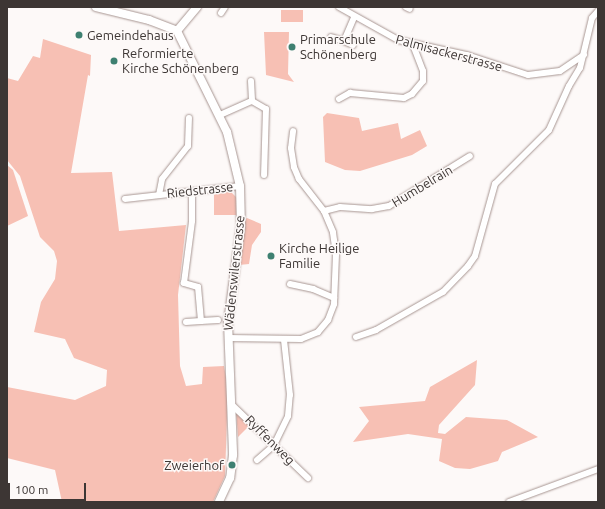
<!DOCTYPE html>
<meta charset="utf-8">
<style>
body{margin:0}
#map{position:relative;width:605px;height:509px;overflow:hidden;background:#fdf9f8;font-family:Ubuntu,sans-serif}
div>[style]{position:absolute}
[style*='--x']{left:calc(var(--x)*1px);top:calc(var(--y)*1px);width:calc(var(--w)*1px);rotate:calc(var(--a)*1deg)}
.green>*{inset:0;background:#f7c0b4;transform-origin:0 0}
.roads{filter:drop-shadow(0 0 1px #a89692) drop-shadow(0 0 1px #a89692)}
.street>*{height:6px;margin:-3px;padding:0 3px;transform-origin:3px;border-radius:3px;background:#fff}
.secondary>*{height:8px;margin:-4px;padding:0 4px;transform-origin:4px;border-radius:4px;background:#fff}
.dots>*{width:11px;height:11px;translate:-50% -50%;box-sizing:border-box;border:2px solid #fdf9f8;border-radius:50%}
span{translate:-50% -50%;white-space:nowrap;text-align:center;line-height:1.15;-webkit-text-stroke:3px #fdf9f8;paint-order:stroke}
.poi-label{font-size:13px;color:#3d3634}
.left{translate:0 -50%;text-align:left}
.right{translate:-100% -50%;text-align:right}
.street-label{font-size:13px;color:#3d3634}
.frame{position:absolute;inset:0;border:8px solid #3d3634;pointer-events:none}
.scale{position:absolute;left:8px;top:483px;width:78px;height:18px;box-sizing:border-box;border:2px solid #3d3634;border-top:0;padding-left:5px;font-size:12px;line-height:14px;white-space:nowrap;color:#3d3634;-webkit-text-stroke:3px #fdf9f8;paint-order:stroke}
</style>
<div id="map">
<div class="green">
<div style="left:281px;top:10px;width:22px;height:12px"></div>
<div style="clip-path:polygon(264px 32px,289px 32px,288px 74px,294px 82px,266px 75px)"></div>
<div style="clip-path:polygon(43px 39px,91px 55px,90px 76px,88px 75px,71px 173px,112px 172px,119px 231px,186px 225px,178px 295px,180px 366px,186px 386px,202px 384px,203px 367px,224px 366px,228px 389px,225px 476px,213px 502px,62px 502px,55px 470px,7px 458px,7px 387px,75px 400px,106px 386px,107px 370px,74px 358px,65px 339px,34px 332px,41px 302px,55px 279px,57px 261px,54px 251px,40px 237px,20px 176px,7px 160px,7px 78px,18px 81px,33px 56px,40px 58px)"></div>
<div style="clip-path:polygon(327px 113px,359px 118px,362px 131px,398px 123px,401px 139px,420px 130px,427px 146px,412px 155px,360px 171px,345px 170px,325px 162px,323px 117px)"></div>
<div style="clip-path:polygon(7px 165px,13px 170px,28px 216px,7px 226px)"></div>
<div style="clip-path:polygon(230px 191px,237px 198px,237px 215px,214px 215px,214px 192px)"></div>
<div style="clip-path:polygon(247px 218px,261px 224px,261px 232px,252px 245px,249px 264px,239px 265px,244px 220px)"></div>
<div style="clip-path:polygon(477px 360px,475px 385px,439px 425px,438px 433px,445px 434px,466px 417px,507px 420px,538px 437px,502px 452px,498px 461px,470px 469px,455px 468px,439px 461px,442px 439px,408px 434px,353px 442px,369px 421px,359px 407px,425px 401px,430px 387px)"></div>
<div style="clip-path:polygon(236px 410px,250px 425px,238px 437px)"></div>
</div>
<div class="roads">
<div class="street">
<div style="--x:339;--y:7;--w:68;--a:29.2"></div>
<div style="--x:398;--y:40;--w:71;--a:12.3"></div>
<div style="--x:467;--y:55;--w:64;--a:18.2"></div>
<div style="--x:528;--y:75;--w:32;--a:-7"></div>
<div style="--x:560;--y:71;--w:29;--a:-34"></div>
<div style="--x:406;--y:7;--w:4;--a:27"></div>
<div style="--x:221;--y:13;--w:7;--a:-56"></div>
<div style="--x:331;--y:37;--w:14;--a:17"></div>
<div style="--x:353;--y:45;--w:10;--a:-156"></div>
<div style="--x:344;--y:41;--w:26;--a:-67"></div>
<div style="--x:251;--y:81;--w:20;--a:87"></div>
<div style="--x:339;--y:99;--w:13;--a:-29"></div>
<div style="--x:350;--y:93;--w:54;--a:5.3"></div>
<div style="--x:404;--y:98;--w:9;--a:-27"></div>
<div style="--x:412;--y:94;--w:17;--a:-50"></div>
<div style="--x:423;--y:81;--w:10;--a:-90"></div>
<div style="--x:423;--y:71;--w:28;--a:-111"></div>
<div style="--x:220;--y:115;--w:35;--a:-24"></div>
<div style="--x:252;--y:101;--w:16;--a:30"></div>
<div style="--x:266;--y:109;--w:66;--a:91.7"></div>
<div style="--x:159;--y:195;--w:16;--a:-79"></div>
<div style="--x:162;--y:179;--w:42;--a:-51.8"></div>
<div style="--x:188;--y:146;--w:28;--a:-88"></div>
<div style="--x:125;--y:199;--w:116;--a:-6.4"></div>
<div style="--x:324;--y:211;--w:16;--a:-14"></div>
<div style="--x:340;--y:207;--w:32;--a:4"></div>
<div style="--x:372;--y:209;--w:17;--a:-10"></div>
<div style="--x:389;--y:206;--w:95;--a:-31.7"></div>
<div style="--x:290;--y:284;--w:24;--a:12"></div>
<div style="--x:313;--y:289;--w:23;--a:23"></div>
<div style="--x:201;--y:321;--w:17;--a:-3"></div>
<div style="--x:186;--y:322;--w:15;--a:-4"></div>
<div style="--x:201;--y:321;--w:34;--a:-95"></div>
<div style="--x:198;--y:287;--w:15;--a:-164"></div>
<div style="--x:184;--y:283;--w:63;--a:-82.6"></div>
<div style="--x:192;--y:221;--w:29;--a:-90"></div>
<div style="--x:356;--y:337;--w:21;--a:-19"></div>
<div style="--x:376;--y:330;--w:77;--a:-29.6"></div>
<div style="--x:443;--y:292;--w:36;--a:-46"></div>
<div style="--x:468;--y:266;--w:12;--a:-55"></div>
<div style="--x:475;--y:256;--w:75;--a:-74.5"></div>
<div style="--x:495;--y:184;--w:76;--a:-45"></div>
<div style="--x:549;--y:130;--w:48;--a:-65.6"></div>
<div style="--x:569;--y:86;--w:21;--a:-59"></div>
<div style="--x:580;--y:68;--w:51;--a:-76.5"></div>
<div style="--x:592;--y:18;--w:9;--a:-49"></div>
<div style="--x:228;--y:338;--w:73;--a:0.8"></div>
<div style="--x:301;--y:339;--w:18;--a:-22"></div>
<div style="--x:318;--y:332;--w:16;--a:-50"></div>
<div style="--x:328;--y:320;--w:17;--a:-69"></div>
<div style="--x:334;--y:304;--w:50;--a:-87.7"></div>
<div style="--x:336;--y:254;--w:22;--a:-98"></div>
<div style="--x:333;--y:232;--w:23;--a:-113"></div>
<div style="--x:324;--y:211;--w:41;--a:-128"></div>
<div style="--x:299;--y:179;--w:13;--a:-113"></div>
<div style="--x:294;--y:167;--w:19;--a:-99"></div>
<div style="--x:291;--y:148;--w:17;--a:-83"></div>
<div style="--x:231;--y:404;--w:107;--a:43.9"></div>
<div style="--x:257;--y:460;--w:23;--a:-41"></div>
<div style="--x:274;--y:445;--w:32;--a:-64"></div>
<div style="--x:288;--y:416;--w:21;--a:-85"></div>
<div style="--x:290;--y:395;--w:55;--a:-96.2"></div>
<div style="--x:509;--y:502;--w:95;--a:-20.3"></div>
</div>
<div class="secondary">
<div style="--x:96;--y:7;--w:55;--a:13.8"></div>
<div style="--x:149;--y:20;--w:30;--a:21"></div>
<div style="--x:177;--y:31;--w:113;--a:63.7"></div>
<div style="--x:227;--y:132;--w:56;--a:76.5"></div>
<div style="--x:240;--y:186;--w:40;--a:88.6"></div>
<div style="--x:241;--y:226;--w:97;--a:97.7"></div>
<div style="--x:228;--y:322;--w:133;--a:87.8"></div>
<div style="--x:233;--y:455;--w:23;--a:97"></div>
<div style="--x:230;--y:478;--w:26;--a:115"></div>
<div style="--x:177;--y:31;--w:31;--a:-50"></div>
</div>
</div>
<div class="dots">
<div style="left:79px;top:35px;background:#3e8071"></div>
<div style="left:292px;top:47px;background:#3e8071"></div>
<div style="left:114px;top:61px;background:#3e8071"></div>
<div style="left:271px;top:256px;background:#3e8071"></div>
<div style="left:232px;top:465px;background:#3e8071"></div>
</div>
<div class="poi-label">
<span class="left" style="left:87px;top:35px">Gemeindehaus</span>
<span class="left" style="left:300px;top:47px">Primarschule<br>Schönenberg</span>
<span class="left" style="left:122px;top:61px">Reformierte<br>Kirche Schönenberg</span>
<span class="left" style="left:279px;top:256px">Kirche Heilige<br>Familie</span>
<span class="right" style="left:224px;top:465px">Zweierhof</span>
</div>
<div class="street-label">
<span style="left:449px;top:53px;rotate:15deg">Palmisackerstrasse</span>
<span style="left:422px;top:186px;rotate:-31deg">Humbelrain</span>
<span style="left:200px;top:190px;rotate:-6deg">Riedstrasse</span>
<span style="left:234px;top:273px;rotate:-84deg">Wädenswilerstrasse</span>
<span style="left:270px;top:440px;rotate:45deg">Ryffenweg</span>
</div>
<div class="frame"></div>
<div class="scale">100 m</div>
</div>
